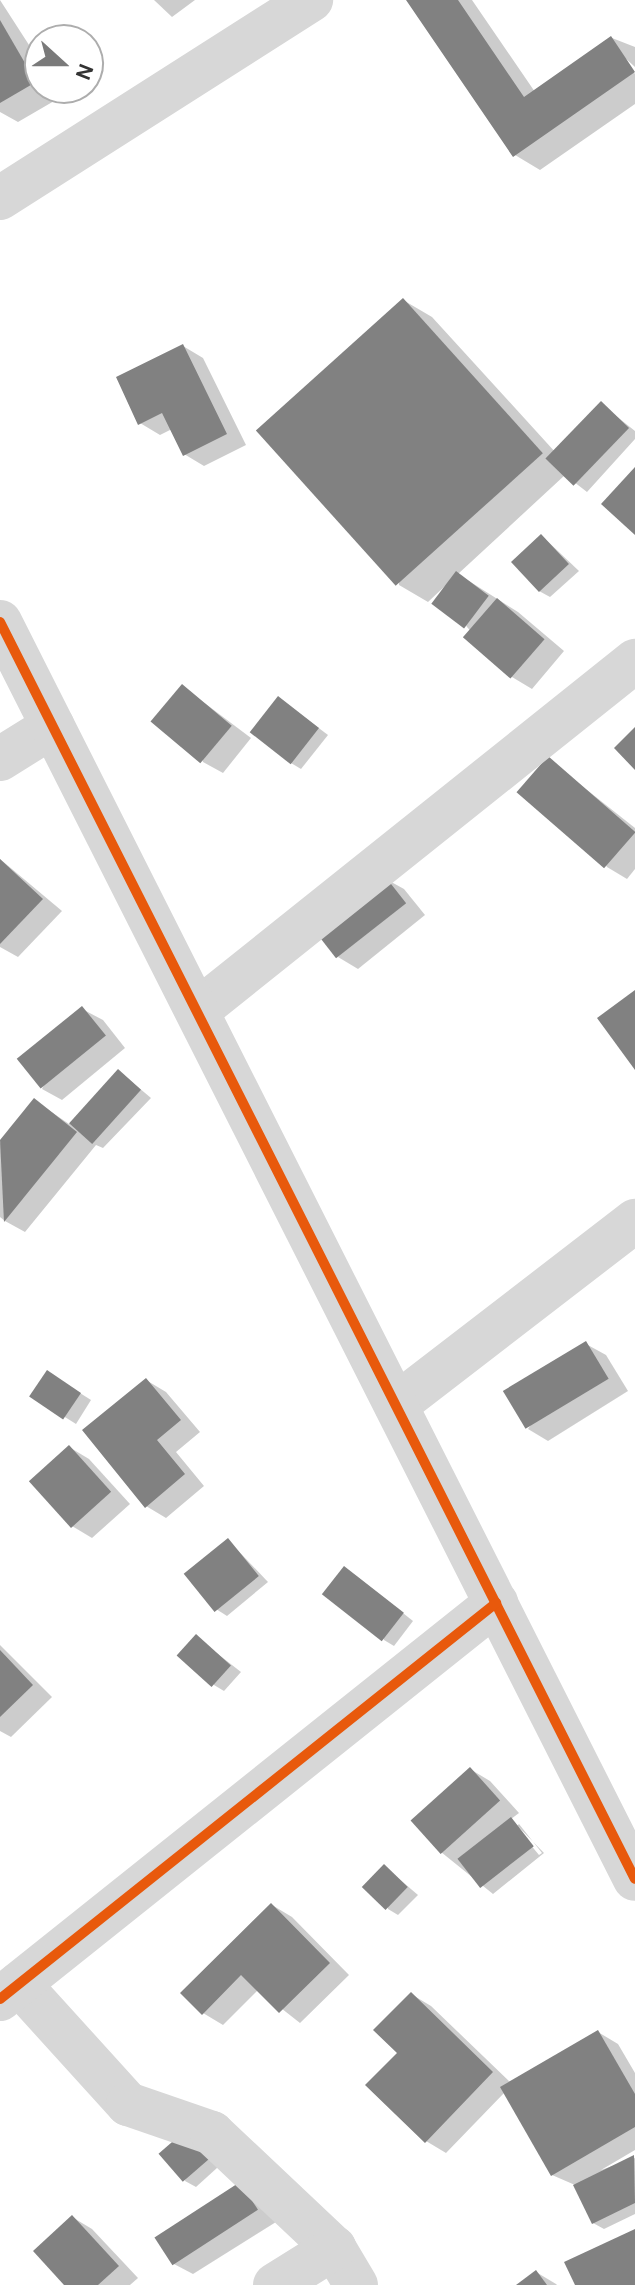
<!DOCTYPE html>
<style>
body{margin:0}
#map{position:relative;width:635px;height:2285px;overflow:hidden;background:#fff;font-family:Karla,sans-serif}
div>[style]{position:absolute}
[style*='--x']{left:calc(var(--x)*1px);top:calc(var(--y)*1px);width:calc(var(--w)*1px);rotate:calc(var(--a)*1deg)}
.shadow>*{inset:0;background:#0003}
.building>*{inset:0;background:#818181;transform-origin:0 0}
.minor>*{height:44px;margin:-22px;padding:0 22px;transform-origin:22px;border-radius:22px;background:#d7d7d7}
.tertiary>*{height:44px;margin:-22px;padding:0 22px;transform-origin:22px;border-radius:22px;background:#d7d7d7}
.cycleway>*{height:10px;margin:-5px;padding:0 5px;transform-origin:5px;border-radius:5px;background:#e8590c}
span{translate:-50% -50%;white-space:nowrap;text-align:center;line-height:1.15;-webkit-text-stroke:8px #fff;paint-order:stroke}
.north{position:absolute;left:24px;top:24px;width:80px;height:80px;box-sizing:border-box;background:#fff;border:2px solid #adadad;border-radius:50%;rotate:111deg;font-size:22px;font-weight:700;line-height:32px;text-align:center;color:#333}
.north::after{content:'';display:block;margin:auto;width:28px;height:36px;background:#7a7a7a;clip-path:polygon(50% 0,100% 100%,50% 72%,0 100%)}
</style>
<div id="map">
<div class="shadow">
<div style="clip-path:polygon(0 0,40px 62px,40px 88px,56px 88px,61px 97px,18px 122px,0 112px)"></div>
<div style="clip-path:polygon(154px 0,195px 0,172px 17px)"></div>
<div style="clip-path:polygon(408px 0,472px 0,535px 92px,612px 38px,635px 47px,635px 67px,624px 57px,635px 74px,635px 104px,540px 170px,515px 155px)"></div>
<div style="clip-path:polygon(403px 300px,432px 317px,556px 453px,601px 404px,635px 431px,635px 439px,587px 492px,565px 475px,458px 574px,518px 612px,564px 651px,532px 689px,512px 677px,467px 627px,445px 586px,428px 602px,399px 585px)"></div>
<div style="clip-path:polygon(183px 346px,203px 358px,246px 445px,204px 466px,184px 454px,172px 429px,160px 435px,140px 423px)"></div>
<div style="clip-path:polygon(542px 536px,579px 571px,550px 597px,539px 591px)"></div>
<div style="clip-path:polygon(182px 686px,251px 738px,223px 773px,203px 762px)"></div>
<div style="clip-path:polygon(279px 698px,328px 735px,301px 769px,291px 763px)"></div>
<div style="clip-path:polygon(548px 759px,635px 828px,635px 869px,627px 879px,607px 867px)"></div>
<div style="clip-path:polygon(0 859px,62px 911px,18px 957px,0 947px)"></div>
<div style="clip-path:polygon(384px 878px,404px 889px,425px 915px,358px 969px,338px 957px)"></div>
<div style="clip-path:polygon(82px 1009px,103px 1020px,125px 1048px,62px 1100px,42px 1089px)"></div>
<div style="clip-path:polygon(119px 1071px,151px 1098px,103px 1148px,96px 1145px,25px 1232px,5px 1221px,0 1217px,0 1144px,34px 1100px,69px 1124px)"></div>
<div style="clip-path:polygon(586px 1344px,606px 1355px,628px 1391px,548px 1441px,528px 1429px)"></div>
<div style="clip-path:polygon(58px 1379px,91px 1400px,76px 1424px,33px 1397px)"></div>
<div style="clip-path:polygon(146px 1380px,166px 1392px,200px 1432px,176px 1452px,204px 1486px,166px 1518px,146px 1506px)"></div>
<div style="clip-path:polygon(69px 1447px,89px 1459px,130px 1504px,92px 1538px,72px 1526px)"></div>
<div style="clip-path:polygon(228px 1540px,268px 1582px,227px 1616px,216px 1609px)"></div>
<div style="clip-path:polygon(355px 1575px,413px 1621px,394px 1646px,384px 1640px)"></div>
<div style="clip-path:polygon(196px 1637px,241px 1672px,224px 1691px,214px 1685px)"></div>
<div style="clip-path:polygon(0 1645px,52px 1697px,11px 1737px,0 1731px)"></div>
<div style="clip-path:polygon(evenodd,470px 1769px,490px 1781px,519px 1813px,511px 1819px,544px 1853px,493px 1894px,441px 1852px,470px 1769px,519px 1824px,542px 1853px,539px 1855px,516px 1827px,519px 1824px)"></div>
<div style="clip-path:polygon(384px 1866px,418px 1895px,398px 1915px,388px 1909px)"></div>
<div style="clip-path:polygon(272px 1905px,292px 1917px,349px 1975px,300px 2023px,258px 1990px,223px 2025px,203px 2013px)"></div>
<div style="clip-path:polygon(411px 1994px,431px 2006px,511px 2083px,598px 2032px,618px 2044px,635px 2073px,635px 2150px,601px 2170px,635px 2158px,635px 2214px,604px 2229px,593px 2223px,575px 2185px,552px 2175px,505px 2092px,446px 2153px,426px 2141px,400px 2052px)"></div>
<div style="clip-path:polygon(194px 2125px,228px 2158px,196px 2187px,185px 2181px)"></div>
<div style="clip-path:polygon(240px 2184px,276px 2222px,193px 2274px,172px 2263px)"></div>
<div style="clip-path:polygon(72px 2217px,92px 2229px,138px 2278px,130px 2285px,67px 2285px)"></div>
<div style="clip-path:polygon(536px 2272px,556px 2284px,557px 2285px,519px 2285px)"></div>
</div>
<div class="building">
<div style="clip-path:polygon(406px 0,458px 0,524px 97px,611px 36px,635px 72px,513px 157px)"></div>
<div style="clip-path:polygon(0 20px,36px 82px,0 103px)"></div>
<div style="left:403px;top:298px;width:209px;height:198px;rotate:48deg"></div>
<div style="clip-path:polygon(183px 344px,227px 434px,183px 456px,162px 413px,138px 425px,116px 377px)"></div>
<div style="left:601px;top:401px;width:39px;height:80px;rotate:44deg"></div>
<div style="clip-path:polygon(635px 467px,635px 535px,601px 504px)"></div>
<div style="left:541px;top:534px;width:41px;height:41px;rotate:47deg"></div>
<div style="left:456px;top:571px;width:41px;height:41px;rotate:37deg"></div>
<div style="left:497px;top:598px;width:63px;height:52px;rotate:41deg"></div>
<div style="left:182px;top:684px;width:65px;height:49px;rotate:40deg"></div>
<div style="left:278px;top:696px;width:52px;height:46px;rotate:38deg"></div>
<div style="clip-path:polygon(635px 727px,635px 770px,614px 748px)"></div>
<div style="left:548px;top:756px;width:116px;height:48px;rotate:41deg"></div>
<div style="clip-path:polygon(0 859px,43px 899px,0 944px)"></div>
<div style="left:384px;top:875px;width:36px;height:89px;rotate:52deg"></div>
<div style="clip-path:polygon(635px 990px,635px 1070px,597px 1018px)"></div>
<div style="left:82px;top:1006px;width:38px;height:84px;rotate:51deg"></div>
<div style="left:118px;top:1069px;width:31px;height:73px;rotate:42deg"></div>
<div style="clip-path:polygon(34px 1098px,77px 1132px,4px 1222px,0 1140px)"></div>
<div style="left:586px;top:1341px;width:44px;height:97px;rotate:59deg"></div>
<div style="left:47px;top:1370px;width:41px;height:32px;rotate:34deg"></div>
<div style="clip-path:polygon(146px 1378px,181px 1420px,157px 1440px,185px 1474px,145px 1508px,82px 1430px)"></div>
<div style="left:69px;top:1445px;width:63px;height:54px;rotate:48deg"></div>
<div style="left:228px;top:1538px;width:49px;height:57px;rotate:51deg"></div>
<div style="left:344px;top:1566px;width:76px;height:36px;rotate:38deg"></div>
<div style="left:196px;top:1634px;width:47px;height:29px;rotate:42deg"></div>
<div style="clip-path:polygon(0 1650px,33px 1685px,0 1717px)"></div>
<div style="left:470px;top:1767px;width:45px;height:80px;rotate:48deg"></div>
<div style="left:511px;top:1817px;width:37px;height:68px;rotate:52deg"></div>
<div style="left:384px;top:1864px;width:33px;height:32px;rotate:44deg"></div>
<div style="clip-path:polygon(271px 1903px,330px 1963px,279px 2013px,241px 1975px,202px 2015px,180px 1993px)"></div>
<div style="clip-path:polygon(411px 1992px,493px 2072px,425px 2143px,365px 2085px,397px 2053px,373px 2030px)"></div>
<div style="clip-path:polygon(598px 2030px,635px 2094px,635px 2127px,551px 2176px,500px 2087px)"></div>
<div style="left:194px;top:2123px;width:37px;height:47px;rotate:49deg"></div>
<div style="clip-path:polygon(634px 2155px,635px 2203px,592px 2224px,573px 2185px)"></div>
<div style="left:240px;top:2182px;width:33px;height:102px;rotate:57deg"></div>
<div style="clip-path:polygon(72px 2215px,119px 2266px,98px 2285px,64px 2285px,33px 2251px)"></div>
<div style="clip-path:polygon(635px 2229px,635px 2285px,575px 2285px,564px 2262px)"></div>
<div style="clip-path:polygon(536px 2270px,547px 2285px,516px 2285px)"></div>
</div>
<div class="minor">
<div style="--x:0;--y:198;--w:369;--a:-32.5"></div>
<div style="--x:0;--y:759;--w:62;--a:-31.9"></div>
<div style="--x:197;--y:1011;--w:561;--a:-38.63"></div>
<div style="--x:396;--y:1405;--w:302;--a:-37.6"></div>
<div style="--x:19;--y:1984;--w:162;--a:47.8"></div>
<div style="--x:128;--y:2104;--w:89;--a:19"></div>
<div style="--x:212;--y:2133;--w:168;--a:43.3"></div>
<div style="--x:334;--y:2248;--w:43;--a:59.3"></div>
<div style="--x:0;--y:1999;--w:635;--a:-38.6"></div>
<div style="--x:275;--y:2285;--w:70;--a:-32.1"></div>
</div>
<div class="tertiary">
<div style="--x:0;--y:622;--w:1408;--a:63.2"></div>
</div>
<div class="cycleway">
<div style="--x:0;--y:622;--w:1408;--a:63.2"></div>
<div style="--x:0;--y:1999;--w:635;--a:-38.6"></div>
</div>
<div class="north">N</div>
</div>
